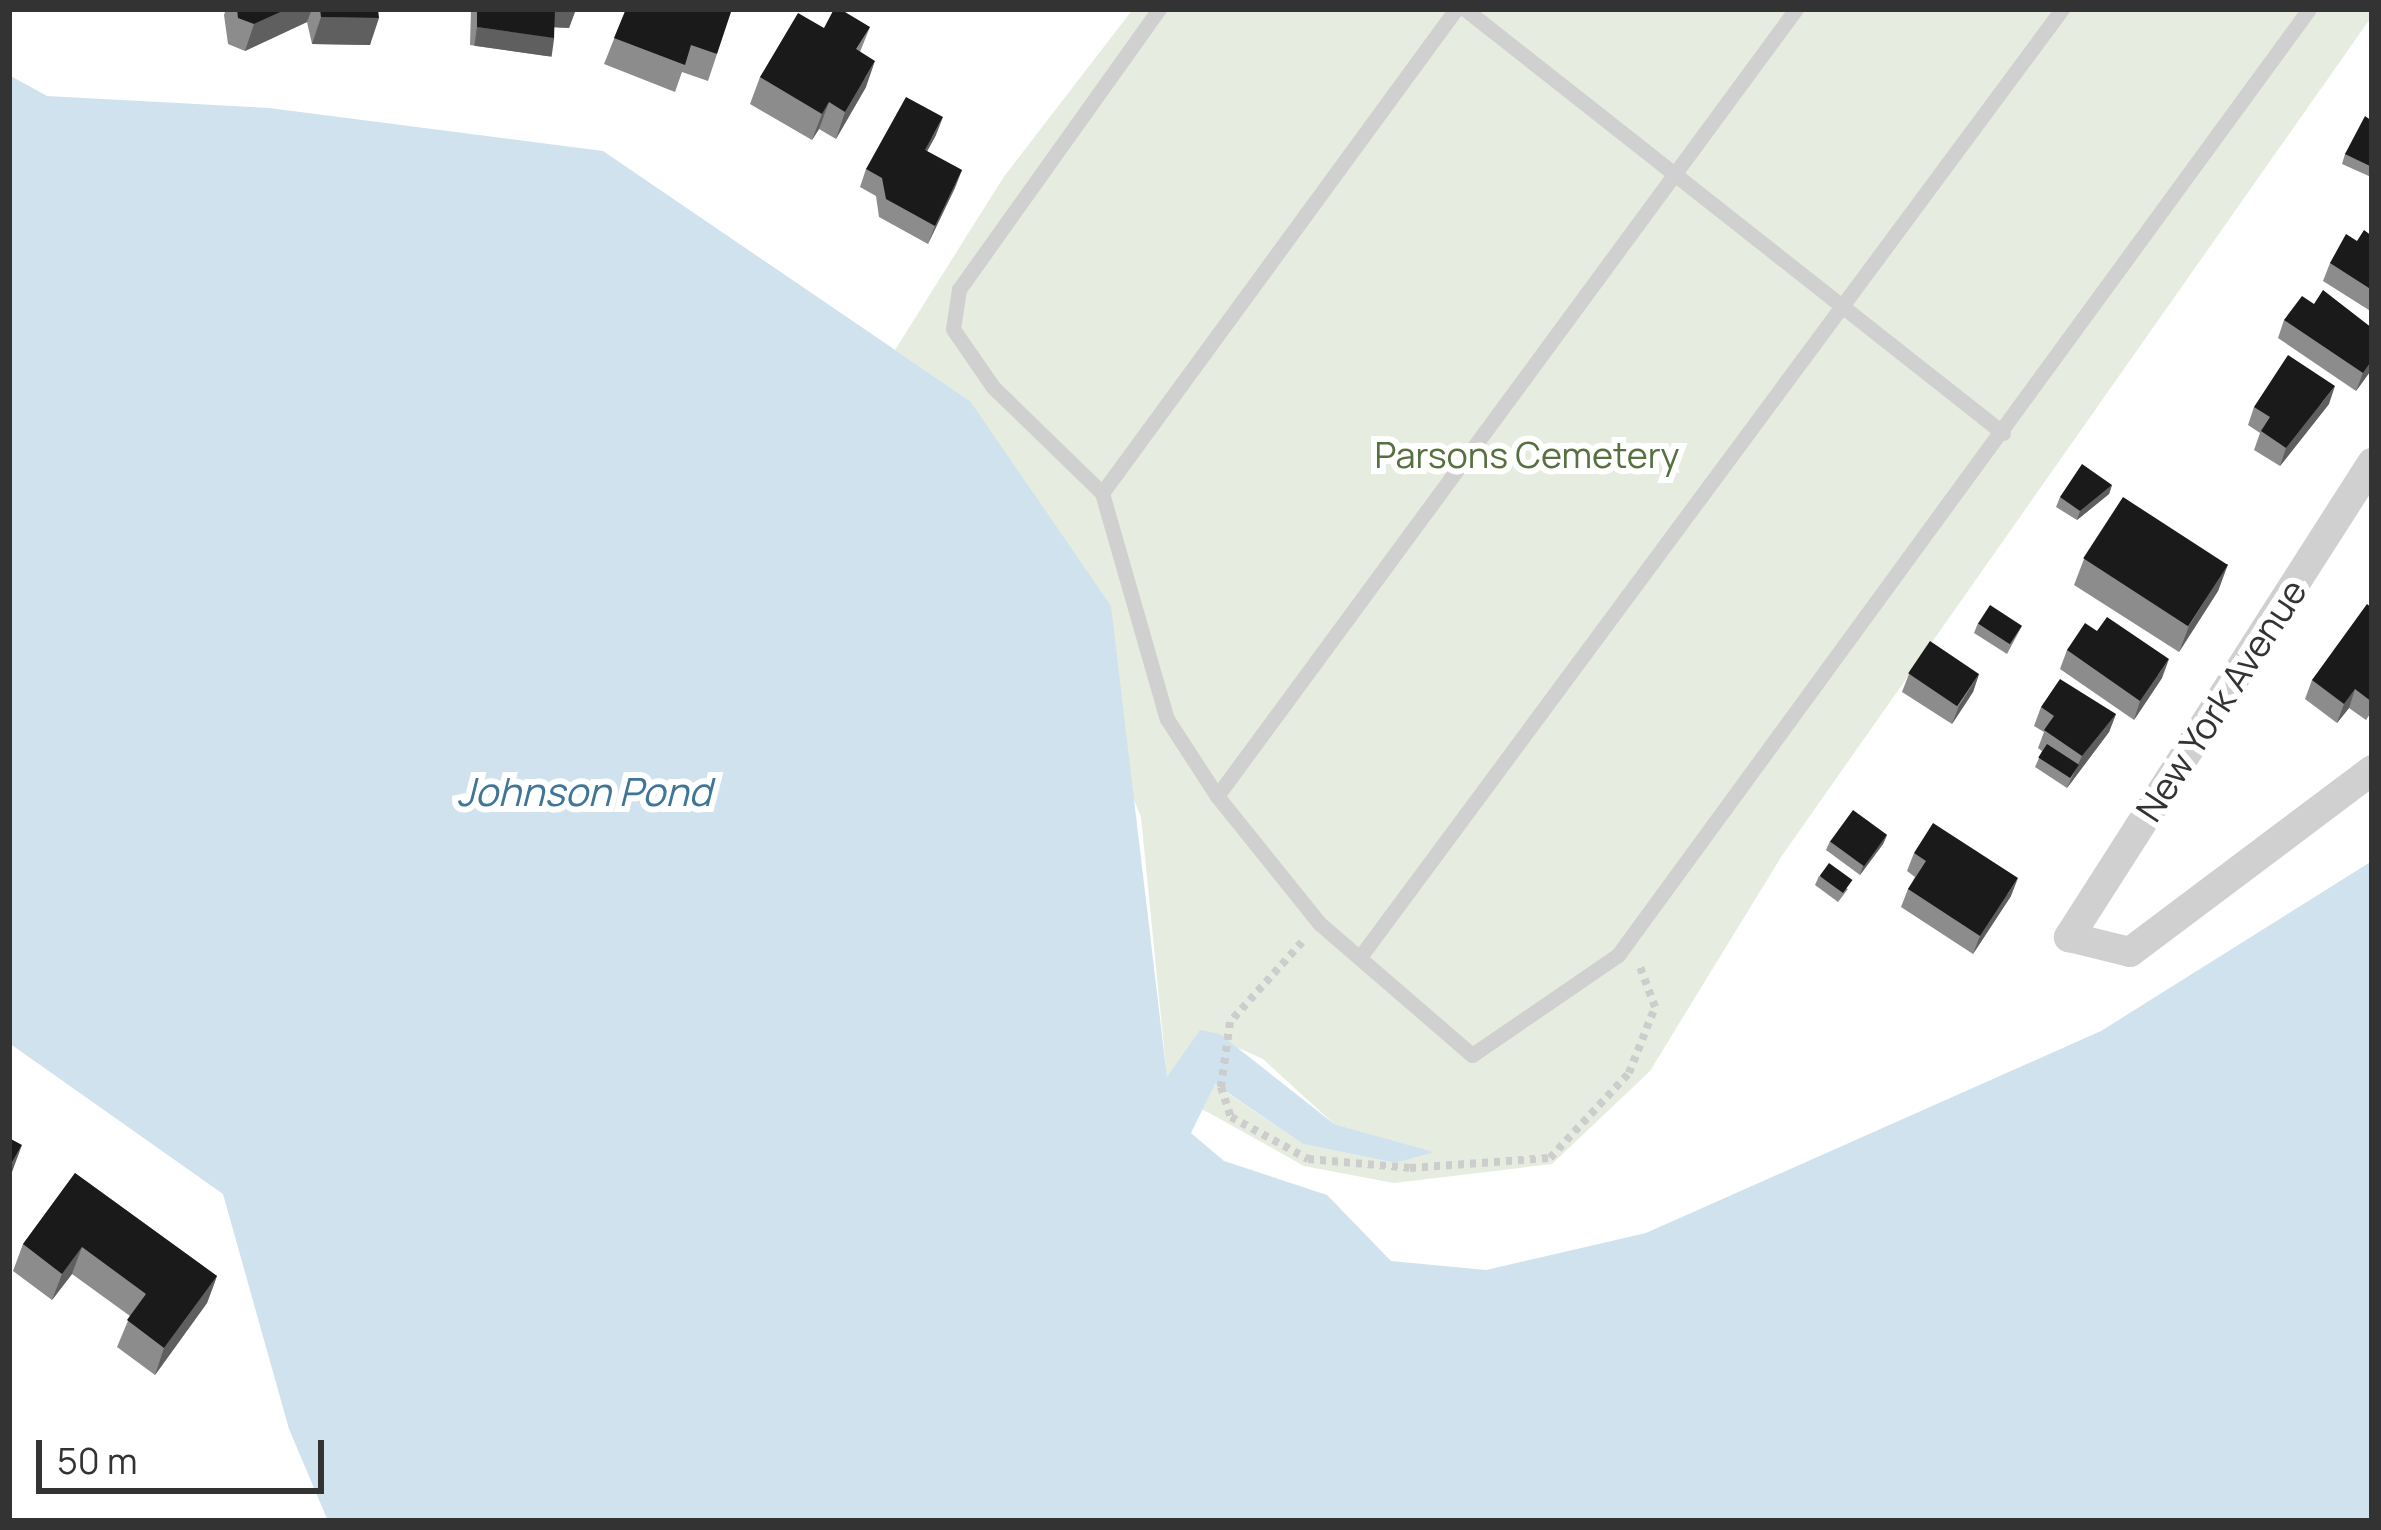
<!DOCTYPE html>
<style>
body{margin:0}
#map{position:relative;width:2381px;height:1530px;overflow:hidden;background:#fff;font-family:Manrope,sans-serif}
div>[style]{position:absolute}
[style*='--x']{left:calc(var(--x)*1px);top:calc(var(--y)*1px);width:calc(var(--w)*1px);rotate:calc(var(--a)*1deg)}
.green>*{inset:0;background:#e6ecdf}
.water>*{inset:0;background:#cfe2ee}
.path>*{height:8px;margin-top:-4px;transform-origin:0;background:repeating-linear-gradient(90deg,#cdcdcd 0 6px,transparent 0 12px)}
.service>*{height:15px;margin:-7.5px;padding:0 7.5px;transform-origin:7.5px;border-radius:7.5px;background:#d0d0d0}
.minor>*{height:30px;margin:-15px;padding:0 15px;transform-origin:15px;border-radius:15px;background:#d0d0d0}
.wall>*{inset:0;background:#8c8c8c}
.shaded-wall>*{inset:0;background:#5f5f5f;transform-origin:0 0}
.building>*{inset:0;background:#1a1a1a;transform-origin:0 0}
span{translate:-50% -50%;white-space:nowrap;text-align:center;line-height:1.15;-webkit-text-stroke:12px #fff;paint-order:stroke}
.park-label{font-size:36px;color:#56703f}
.street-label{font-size:36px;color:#333}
.water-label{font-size:39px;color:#3f7597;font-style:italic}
.frame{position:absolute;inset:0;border:12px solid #333;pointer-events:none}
.scale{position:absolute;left:36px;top:1440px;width:288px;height:54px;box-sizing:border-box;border:6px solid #333;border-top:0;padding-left:15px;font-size:36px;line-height:42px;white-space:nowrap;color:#333;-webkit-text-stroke:9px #fff;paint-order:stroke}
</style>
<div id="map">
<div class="green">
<div style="clip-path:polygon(1133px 9px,2372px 9px,2372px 16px,1781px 857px,1650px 1071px,1552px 1164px,1394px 1183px,1304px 1166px,1202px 1109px,1214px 1084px,1303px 1144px,1396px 1163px,1433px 1152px,1334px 1124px,1263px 1059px,1200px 1031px,1167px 1078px,1141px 817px,970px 401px,895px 350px,1003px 178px)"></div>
</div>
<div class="water">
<div style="clip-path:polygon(9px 75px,47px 96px,269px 108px,603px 151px,970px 401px,1111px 606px,1167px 1077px,1200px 1030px,1220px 1034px,1334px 1124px,1434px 1152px,1396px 1163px,1303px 1144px,1215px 1084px,1191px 1133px,1224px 1161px,1327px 1195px,1391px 1261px,1486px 1270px,1646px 1233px,2101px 1031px,2372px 861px,2372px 1521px,328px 1521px,289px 1429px,223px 1194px,9px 1043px)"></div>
</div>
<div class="path">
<div style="--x:1302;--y:942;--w:108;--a:132"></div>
<div style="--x:1230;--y:1022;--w:66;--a:97.9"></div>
<div style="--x:1221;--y:1087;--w:32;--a:72"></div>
<div style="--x:1231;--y:1117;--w:88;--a:28.6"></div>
<div style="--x:1308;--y:1159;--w:102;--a:5"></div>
<div style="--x:1410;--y:1168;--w:140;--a:-4.1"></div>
<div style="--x:1550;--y:1158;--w:116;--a:-47.1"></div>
<div style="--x:1629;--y:1073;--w:71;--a:-68.5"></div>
<div style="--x:1655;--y:1007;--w:46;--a:-110.4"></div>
</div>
<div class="service">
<div style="--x:1159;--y:9;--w:344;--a:125.5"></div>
<div style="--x:959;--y:289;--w:40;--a:98.5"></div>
<div style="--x:953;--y:329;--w:70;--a:55.4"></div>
<div style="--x:993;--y:387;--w:152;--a:44.2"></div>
<div style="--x:1102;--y:493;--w:235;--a:74"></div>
<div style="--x:1167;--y:719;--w:92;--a:57"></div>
<div style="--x:1217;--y:796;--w:163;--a:51.2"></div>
<div style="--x:1319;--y:923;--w:202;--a:40.8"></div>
<div style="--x:1472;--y:1055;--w:177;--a:-34.4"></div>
<div style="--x:1618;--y:955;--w:1171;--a:-53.85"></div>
<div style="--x:1465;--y:9;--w:685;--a:38.24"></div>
<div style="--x:1102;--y:493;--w:600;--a:-53.82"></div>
<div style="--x:1217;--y:796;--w:977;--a:-53.66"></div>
<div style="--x:1360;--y:957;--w:1180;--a:-53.48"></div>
</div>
<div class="minor">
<div style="--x:2372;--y:463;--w:563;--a:122.59"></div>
<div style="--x:2069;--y:937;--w:63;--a:13.8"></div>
<div style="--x:2130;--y:952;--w:303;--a:-36.9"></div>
</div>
<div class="wall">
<div style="clip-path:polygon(226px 9px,378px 9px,370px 45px,312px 44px,307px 22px,245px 51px,228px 44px,224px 15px)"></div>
<div style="clip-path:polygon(471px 9px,576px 9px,569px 28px,554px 27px,554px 38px,547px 56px,470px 45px)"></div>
<div style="clip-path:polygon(626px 9px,717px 54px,708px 81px,682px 72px,675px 92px,604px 64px)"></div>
<div style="clip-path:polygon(870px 27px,860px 52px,866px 87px,836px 139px,819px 129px,812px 140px,750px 104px,760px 77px,824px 28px)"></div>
<div style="clip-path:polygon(2372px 121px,2372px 175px,2371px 177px,2342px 164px,2345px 154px)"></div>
<div style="clip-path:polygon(936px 135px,927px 151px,962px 170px,928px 244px,879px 217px,876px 196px,860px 187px,866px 169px)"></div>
<div style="clip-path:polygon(2372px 234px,2372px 312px,2323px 281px,2330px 263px,2357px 241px)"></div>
<div style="clip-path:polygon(2314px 304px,2372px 328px,2372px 369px,2356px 391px,2278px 338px,2284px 320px)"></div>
<div style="clip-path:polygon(2329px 404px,2280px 466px,2254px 450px,2260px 433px,2248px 425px,2254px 407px)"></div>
<div style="clip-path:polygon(2112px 485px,2109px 494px,2077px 520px,2056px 507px,2060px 497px)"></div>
<div style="clip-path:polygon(2084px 559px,2228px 564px,2218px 591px,2179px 652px,2074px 585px)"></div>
<div style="clip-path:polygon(2372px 608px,2372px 711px,2366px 720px,2349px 708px,2337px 723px,2305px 699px,2312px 680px)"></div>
<div style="clip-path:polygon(1978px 623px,2022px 626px,2007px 654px,1974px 633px)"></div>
<div style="clip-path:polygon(2097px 631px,2162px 678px,2134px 720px,2060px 669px,2067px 650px)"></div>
<div style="clip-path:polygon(1909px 674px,1979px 674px,1973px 692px,1952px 724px,1902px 692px)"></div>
<div style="clip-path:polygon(2041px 707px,2116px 714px,2109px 732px,2067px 788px,2035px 767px,2042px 751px,2038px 748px,2044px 732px,2034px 726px)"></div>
<div style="clip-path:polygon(1887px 835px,1883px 844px,1860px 875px,1826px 850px,1830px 841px)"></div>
<div style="clip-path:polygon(1914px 853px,2011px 896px,1973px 954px,1901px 907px,1908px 889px,1915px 877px,1907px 871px)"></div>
<div style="clip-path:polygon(1819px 876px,1848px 889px,1838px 902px,1815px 885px)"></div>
<div style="clip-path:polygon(75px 1173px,217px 1276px,207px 1303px,155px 1375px,117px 1347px,130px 1316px,72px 1274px,52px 1300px,13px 1271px,23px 1244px)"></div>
</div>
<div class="shaded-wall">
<div style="clip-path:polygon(287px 9px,312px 9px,307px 22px,245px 51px,254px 24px)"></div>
<div style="clip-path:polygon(555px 9px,576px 9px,569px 28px,548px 27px)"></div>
<div style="clip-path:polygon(321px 17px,379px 18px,370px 45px,312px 44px)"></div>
<div style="left:477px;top:27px;width:78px;height:19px;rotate:8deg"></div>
<div style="clip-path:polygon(875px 61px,866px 87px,836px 139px,845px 112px)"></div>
<div style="clip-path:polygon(829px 102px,819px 129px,812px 140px,822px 114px)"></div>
<div style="clip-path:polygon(943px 117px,936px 135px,918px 168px,925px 150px)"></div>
<div style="clip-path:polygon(962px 170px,955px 188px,928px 244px,935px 226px)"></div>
<div style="clip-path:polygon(2372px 360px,2372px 369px,2356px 391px,2363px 373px)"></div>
<div style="clip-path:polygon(2335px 386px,2329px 404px,2280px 466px,2286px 448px)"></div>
<div style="clip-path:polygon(2112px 485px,2109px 494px,2077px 520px,2080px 511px)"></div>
<div style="clip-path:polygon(2228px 564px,2218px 591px,2179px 652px,2189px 626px)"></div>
<div style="clip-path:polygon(2169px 659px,2162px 678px,2134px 720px,2140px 701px)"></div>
<div style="clip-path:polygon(1979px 674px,1973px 692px,1952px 724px,1959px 706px)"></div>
<div style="clip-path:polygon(2355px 689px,2349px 708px,2337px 723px,2344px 704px)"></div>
<div style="clip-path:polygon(2116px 714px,2109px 732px,2067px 788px,2082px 756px)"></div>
<div style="clip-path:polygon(1887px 835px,1883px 844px,1860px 875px,1863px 866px)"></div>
<div style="clip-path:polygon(2018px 878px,2011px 896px,1973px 954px,1980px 936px)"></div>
<div style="clip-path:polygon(22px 1145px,12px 1172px,9px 1177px,9px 1168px)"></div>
<div style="clip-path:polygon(82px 1247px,72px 1274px,52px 1300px,62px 1274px)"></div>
<div style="clip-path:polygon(217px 1276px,207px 1303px,155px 1375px,164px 1348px)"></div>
</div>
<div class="building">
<div style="clip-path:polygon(237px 9px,287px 9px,254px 24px,238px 18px)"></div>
<div style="clip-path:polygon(320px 9px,378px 9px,379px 18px,321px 17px)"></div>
<div style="clip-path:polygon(477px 9px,555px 9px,554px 38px,477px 27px)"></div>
<div style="clip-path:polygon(626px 9px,732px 9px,717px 54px,691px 45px,685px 65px,614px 38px)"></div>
<div style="clip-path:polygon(834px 9px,840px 9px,870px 27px,856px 49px,875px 61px,845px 112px,829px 102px,822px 114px,760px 77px,798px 13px,824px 28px)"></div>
<div style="clip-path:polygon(906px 97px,943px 117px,925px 150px,962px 170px,935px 226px,886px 199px,882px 178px,866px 169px)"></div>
<div style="clip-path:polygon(2365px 116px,2372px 121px,2372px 167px,2345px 154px)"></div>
<div style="clip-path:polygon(2364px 230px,2372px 236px,2372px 290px,2330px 263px,2346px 234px,2357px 241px)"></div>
<div style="clip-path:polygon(2323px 290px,2372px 328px,2372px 360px,2363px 373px,2284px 320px,2302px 296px,2314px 304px)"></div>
<div style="clip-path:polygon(2288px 355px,2335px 386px,2286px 448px,2261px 431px,2270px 417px,2254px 407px)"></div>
<div style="clip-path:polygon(2082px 464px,2112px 485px,2080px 511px,2060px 497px)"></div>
<div style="left:2123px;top:497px;width:125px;height:73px;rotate:33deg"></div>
<div style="clip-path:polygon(2367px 604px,2372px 608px,2372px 702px,2355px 689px,2344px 704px,2312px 680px)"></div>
<div style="left:1990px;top:605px;width:38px;height:22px;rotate:33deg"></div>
<div style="clip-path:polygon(2107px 617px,2169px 659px,2140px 701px,2067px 650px,2085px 623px,2097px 631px)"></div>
<div style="left:1930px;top:641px;width:59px;height:39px;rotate:34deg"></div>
<div style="clip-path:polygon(2060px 679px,2116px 714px,2082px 756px,2044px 730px,2054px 716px,2041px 707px)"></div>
<div style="left:2047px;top:744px;width:38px;height:16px;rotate:33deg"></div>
<div style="left:1853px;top:810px;width:42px;height:39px;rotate:36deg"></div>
<div style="clip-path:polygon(1933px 823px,2018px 878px,1980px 936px,1908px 889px,1926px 861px,1914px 853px)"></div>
<div style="left:1829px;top:863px;width:29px;height:16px;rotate:36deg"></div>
<div style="clip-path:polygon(9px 1138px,22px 1145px,9px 1168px)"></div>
<div style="clip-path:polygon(75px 1173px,217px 1276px,164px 1348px,127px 1320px,146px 1294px,82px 1247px,62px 1274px,23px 1244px)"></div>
</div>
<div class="park-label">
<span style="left:1527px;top:455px">Parsons Cemetery</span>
</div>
<div class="street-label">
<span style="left:2221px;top:700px;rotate:-57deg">New York Avenue</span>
</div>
<div class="water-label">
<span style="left:584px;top:791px">Johnson Pond</span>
</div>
<div class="frame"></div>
<div class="scale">50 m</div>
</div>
